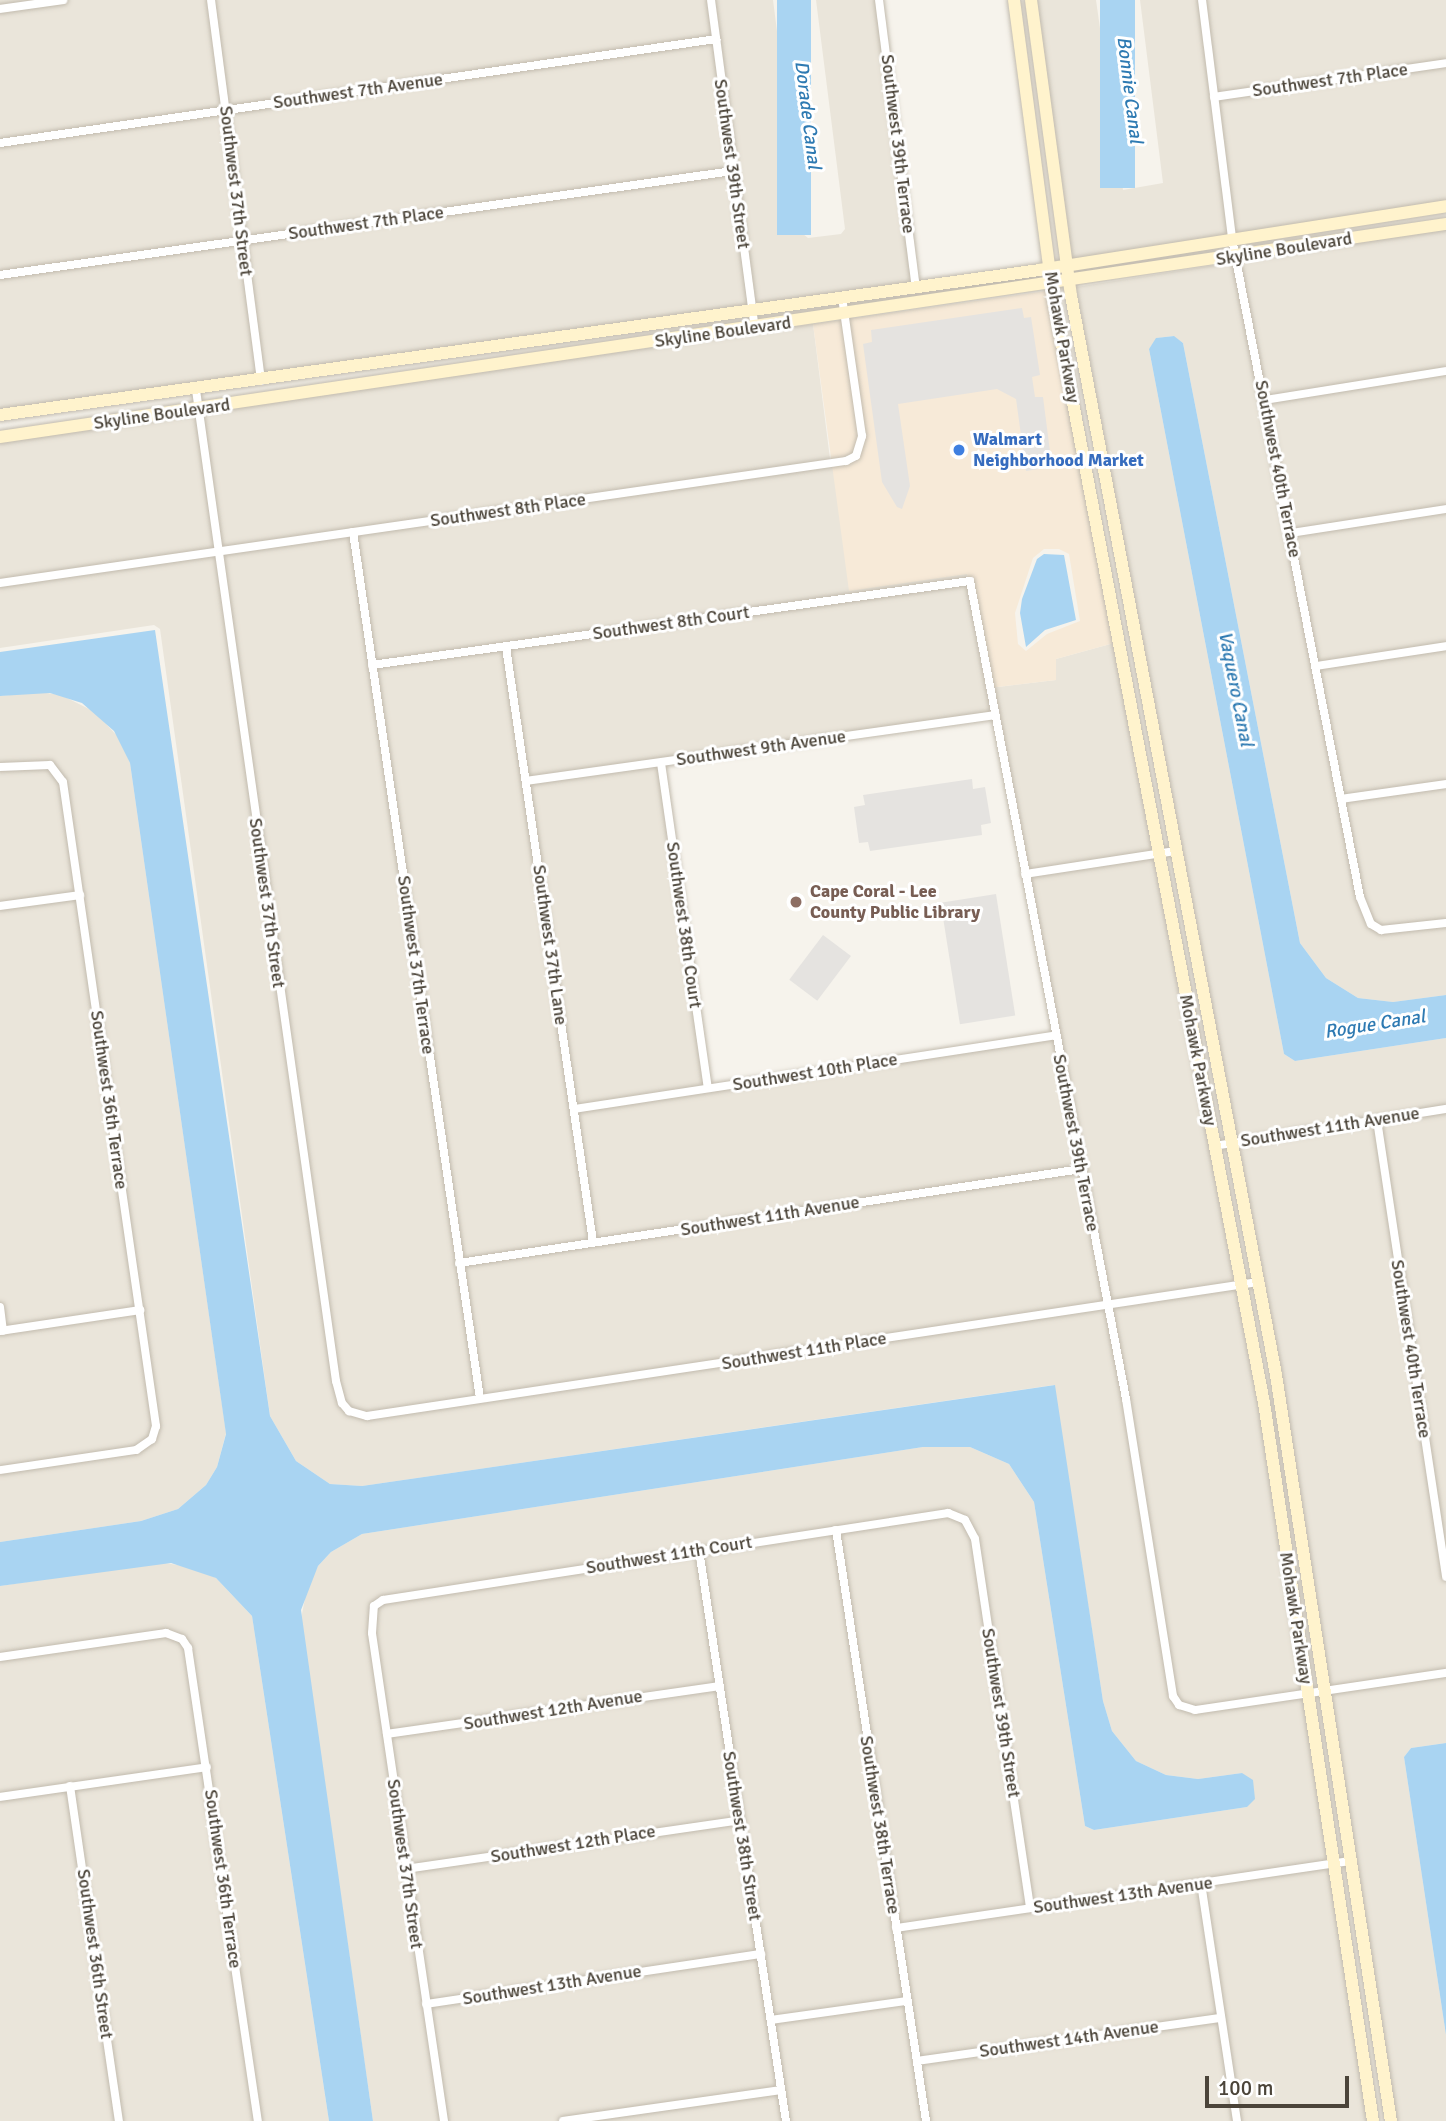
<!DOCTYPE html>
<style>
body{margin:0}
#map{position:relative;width:1446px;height:2121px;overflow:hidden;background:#f6f3ec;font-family:Signika,sans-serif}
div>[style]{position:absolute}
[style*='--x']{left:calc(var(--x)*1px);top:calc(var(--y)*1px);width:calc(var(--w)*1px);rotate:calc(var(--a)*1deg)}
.residential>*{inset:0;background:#eae5da}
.commercial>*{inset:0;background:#f7ead8}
.parking>*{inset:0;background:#e5e3e0;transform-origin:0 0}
.water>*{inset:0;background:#a9d4f2;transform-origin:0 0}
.roads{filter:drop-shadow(0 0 2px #c2bbae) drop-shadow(0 0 2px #c2bbae)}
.street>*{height:8px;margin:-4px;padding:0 4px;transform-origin:4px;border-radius:4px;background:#fff}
.secondary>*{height:12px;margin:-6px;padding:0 6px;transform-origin:6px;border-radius:6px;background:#fff3cd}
.dots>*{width:19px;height:19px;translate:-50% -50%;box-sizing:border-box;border:4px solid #fff;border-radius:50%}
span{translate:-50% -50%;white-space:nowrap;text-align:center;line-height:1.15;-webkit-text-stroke:6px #fff;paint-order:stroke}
.street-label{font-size:18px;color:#4b4439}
.shop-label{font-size:18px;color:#366cbe;font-weight:700}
.left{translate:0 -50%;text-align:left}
.education-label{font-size:18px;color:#785e54;font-weight:700}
.water-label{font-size:19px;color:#2e7ab2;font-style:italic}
.scale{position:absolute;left:1205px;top:2076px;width:144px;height:32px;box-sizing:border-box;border:4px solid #4b4439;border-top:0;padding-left:9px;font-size:21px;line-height:24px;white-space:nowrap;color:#4b4439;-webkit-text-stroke:5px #fff;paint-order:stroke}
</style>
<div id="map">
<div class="residential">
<div style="clip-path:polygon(0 0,773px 0,803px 234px,808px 238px,841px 234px,845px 229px,816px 0,877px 0,915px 282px,0 410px)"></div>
<div style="clip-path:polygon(1037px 0,1096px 0,1123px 190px,1163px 183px,1140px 0,1446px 0,1446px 201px,1072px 259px)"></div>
<div style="clip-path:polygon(1446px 229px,1446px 995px,1393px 1002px,1358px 998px,1326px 978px,1300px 943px,1183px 343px,1173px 336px,1157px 338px,1149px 349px,1284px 1054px,1295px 1061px,1446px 1038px,1446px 1743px,1411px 1748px,1404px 1757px,1446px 2035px,1446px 2121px,1397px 2121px,1289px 1428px,1076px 287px)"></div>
<div style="clip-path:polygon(evenodd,813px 324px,830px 459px,967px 574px,990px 688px,1056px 680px,1056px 659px,1114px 643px,1258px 1404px,1368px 2121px,373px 2121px,301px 1619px,307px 1588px,318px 1566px,331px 1552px,362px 1534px,923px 1447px,970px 1447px,1009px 1464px,1034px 1502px,1085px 1826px,1094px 1830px,1247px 1807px,1242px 1773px,1198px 1779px,1166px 1775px,1136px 1761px,1112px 1731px,1103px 1701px,1054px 1385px,362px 1486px,330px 1484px,296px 1461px,270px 1416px,160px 629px,154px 625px,0 648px,0 442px,813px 324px,994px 713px,1055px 1035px,711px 1087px,664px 763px,994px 713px)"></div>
<div style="clip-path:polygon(39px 692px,61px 695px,95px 712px,120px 739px,130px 763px,226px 1433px,217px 1467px,206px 1485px,178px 1509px,141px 1521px,0 1542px,0 696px)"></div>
<div style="clip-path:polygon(159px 1562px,196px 1568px,216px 1578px,252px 1616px,329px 2121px,0 2121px,0 1586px)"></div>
</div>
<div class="commercial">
<div style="clip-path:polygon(evenodd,1046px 291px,1114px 643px,1056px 659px,1056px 680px,989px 688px,967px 574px,849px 591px,813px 324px,1046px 291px,1044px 549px,1059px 549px,1069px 554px,1080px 621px,1047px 634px,1026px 651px,1018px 644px,1015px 613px,1033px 558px,1044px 549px)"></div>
</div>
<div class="parking">
<div style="clip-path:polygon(1022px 308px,1024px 318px,1031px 317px,1040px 375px,1032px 377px,1035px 397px,1043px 397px,1052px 467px,1026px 471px,1016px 399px,997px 389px,898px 404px,910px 486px,902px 509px,897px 507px,882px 482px,863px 344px,872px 342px,871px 330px)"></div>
<div style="clip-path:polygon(972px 779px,973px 789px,985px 787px,991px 823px,981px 825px,982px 835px,870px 851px,868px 842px,859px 843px,854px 807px,865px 805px,863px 795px)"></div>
<div style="left:996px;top:894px;width:123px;height:56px;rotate:81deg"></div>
<div style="left:823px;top:935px;width:35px;height:56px;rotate:37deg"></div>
</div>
<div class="water">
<div style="left:777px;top:0;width:34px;height:235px"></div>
<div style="left:1100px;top:0;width:35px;height:188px"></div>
<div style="clip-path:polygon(1174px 336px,1183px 343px,1300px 943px,1326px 978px,1358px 998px,1393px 1002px,1446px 995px,1446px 1038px,1295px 1061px,1284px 1054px,1149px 349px,1156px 338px)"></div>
<div style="clip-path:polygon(1044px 554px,1064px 555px,1076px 620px,1045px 630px,1026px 647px,1020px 613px,1022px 599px,1037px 559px)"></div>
<div style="clip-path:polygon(155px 630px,270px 1416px,296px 1461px,330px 1484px,362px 1486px,1055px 1385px,1103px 1701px,1112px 1731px,1136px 1761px,1166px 1775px,1198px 1779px,1242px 1773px,1253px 1780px,1255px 1799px,1247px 1807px,1094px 1830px,1085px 1826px,1034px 1502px,1009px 1464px,970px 1447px,923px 1447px,362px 1534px,331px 1552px,318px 1566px,301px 1610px,373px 2121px,329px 2121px,252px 1616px,216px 1578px,171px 1563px,0 1586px,0 1542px,141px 1521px,178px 1509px,206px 1485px,217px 1467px,226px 1434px,130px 763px,114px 731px,82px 703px,50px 693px,0 696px,0 652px)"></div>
<div style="clip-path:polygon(1446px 1743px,1446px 2035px,1404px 1757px,1411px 1748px)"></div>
</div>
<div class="roads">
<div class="street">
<div style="--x:211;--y:0;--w:384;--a:82.5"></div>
<div style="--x:711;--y:0;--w:331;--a:82.4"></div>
<div style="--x:879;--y:0;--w:289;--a:82.7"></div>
<div style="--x:1202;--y:0;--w:241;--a:82.8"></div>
<div style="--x:1232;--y:239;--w:670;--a:78.99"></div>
<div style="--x:1360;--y:897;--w:29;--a:68"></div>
<div style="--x:1371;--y:924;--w:12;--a:31"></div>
<div style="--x:1381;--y:930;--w:65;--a:-6.1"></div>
<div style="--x:0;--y:9;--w:64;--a:-8.1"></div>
<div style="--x:1214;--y:97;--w:234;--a:-8.3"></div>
<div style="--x:0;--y:143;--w:724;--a:-8.26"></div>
<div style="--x:0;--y:275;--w:740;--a:-8.08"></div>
<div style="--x:196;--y:390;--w:1001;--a:81.96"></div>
<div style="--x:336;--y:1381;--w:23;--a:75"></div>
<div style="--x:342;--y:1403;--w:11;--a:49"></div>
<div style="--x:349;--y:1411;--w:19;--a:16"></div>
<div style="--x:367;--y:1416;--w:901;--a:-8.55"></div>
<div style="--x:1265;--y:400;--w:183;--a:-9.1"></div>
<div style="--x:353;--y:532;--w:875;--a:81.66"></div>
<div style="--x:1291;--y:533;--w:157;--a:-8.8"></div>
<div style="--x:0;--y:583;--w:855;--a:-8.21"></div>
<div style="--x:846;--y:461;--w:11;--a:-27"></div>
<div style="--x:856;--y:456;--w:21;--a:-73"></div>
<div style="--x:862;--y:436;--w:139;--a:-98.2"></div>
<div style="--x:506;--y:647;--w:601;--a:81.68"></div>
<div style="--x:372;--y:665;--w:604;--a:-8"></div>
<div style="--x:970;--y:581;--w:833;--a:79.2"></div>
<div style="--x:1126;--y:1399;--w:301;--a:81"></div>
<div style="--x:1173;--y:1696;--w:11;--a:56"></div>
<div style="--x:1179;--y:1705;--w:17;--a:17"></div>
<div style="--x:1195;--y:1710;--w:254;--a:-8.4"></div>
<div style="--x:1316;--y:666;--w:132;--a:-8.7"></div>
<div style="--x:661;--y:763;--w:328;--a:81.8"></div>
<div style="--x:0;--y:767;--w:50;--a:-2.3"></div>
<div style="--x:50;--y:765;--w:21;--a:53"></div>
<div style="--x:63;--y:782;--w:651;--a:81.78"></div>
<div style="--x:156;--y:1426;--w:14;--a:107"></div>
<div style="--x:152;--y:1439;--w:19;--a:145"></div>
<div style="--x:136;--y:1450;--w:137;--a:171.6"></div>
<div style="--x:526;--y:781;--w:474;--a:-8"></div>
<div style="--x:1341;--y:799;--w:106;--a:-8.1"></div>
<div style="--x:1025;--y:874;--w:153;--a:-8.7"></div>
<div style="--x:0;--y:906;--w:81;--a:-7.8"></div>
<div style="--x:574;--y:1109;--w:488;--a:-8.7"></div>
<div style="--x:1377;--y:1120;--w:462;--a:81.4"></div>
<div style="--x:1214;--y:1146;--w:235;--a:-9.1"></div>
<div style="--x:459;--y:1263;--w:629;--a:-8.59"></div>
<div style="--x:0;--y:1307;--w:24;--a:83"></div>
<div style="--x:0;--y:1331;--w:142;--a:-8.5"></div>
<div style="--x:836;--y:1530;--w:598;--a:81.34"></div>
<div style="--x:699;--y:1550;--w:578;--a:81.34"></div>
<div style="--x:0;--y:1657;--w:168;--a:-8.2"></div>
<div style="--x:166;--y:1633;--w:17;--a:21"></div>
<div style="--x:182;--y:1639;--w:11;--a:56"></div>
<div style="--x:188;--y:1648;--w:478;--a:81.6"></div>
<div style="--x:387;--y:1734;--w:336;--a:-8.2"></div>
<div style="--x:70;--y:1786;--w:339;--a:81.7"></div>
<div style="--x:0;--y:1797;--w:209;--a:-8.2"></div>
<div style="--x:406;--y:1869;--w:338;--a:-8.3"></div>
<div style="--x:1201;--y:1883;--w:241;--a:81.4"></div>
<div style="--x:896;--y:1928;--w:460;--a:-8.4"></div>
<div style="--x:426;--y:2004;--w:339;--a:-8.5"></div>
<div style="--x:771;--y:2020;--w:137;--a:-8"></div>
<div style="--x:917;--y:2061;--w:307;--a:-8.1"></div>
<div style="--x:444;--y:2121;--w:493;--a:-98.4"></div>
<div style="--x:372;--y:1633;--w:27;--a:-86"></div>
<div style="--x:374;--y:1606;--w:11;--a:-34"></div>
<div style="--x:383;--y:1600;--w:572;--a:-8.75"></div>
<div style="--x:948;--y:1513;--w:18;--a:22"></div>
<div style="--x:965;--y:1520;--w:21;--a:62"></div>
<div style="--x:975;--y:1539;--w:373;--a:81.5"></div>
<div style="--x:563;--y:2121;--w:220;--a:-8.1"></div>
</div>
<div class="secondary">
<div style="--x:1014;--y:0;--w:301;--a:82.5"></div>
<div style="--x:1053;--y:298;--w:1125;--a:79.19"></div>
<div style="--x:1264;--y:1403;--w:726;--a:81.37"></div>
<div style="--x:1031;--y:0;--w:299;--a:82.3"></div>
<div style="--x:1071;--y:296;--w:1098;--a:79.24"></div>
<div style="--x:1276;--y:1375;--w:755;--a:81.24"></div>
<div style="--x:0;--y:415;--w:1049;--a:-7.94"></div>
<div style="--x:1039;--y:270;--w:412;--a:-8.9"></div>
<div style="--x:0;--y:437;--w:1462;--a:-8.38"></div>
</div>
</div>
<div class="dots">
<div style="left:959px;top:450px;background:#3f7fe0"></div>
<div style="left:796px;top:902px;background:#8d6e63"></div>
</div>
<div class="street-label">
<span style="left:1330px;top:80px;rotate:-8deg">Southwest 7th Place</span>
<span style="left:358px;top:91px;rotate:-8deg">Southwest 7th Avenue</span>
<span style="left:898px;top:144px;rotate:83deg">Southwest 39th Terrace</span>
<span style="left:732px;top:164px;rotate:82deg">Southwest 39th Street</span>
<span style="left:236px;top:191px;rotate:83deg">Southwest 37th Street</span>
<span style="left:366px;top:223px;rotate:-8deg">Southwest 7th Place</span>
<span style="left:1284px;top:249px;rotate:-9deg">Skyline Boulevard</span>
<span style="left:723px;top:332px;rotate:-8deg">Skyline Boulevard</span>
<span style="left:1062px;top:337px;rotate:80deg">Mohawk Parkway</span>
<span style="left:162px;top:414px;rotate:-8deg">Skyline Boulevard</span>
<span style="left:1278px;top:469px;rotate:79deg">Southwest 40th Terrace</span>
<span style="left:508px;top:510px;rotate:-8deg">Southwest 8th Place</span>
<span style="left:671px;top:623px;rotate:-8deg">Southwest 8th Court</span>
<span style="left:761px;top:748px;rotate:-8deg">Southwest 9th Avenue</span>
<span style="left:267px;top:903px;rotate:82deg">Southwest 37th Street</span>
<span style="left:684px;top:925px;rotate:82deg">Southwest 38th Court</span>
<span style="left:550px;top:945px;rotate:82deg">Southwest 37th Lane</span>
<span style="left:416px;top:965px;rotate:82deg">Southwest 37th Terrace</span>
<span style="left:1198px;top:1060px;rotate:79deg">Mohawk Parkway</span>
<span style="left:815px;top:1072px;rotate:-9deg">Southwest 10th Place</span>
<span style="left:109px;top:1100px;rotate:82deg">Southwest 36th Terrace</span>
<span style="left:1330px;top:1127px;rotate:-9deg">Southwest 11th Avenue</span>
<span style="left:1076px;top:1143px;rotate:79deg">Southwest 39th Terrace</span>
<span style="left:770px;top:1216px;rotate:-9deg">Southwest 11th Avenue</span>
<span style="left:1411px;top:1349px;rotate:81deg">Southwest 40th Terrace</span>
<span style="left:804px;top:1351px;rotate:-9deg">Southwest 11th Place</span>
<span style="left:669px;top:1555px;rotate:-9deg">Southwest 11th Court</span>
<span style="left:1296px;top:1618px;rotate:81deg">Mohawk Parkway</span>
<span style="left:553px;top:1710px;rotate:-9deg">Southwest 12th Avenue</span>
<span style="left:1001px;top:1713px;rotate:81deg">Southwest 39th Street</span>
<span style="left:880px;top:1825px;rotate:81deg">Southwest 38th Terrace</span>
<span style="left:742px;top:1836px;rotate:81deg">Southwest 38th Street</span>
<span style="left:573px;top:1844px;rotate:-9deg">Southwest 12th Place</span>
<span style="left:405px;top:1864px;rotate:82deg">Southwest 37th Street</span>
<span style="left:223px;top:1879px;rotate:82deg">Southwest 36th Terrace</span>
<span style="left:1123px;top:1895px;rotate:-8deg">Southwest 13th Avenue</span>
<span style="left:95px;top:1954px;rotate:82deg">Southwest 36th Street</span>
<span style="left:552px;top:1985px;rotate:-9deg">Southwest 13th Avenue</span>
<span style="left:1069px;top:2039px;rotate:-8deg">Southwest 14th Avenue</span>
</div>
<div class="shop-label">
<span class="left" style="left:973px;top:450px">Walmart<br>Neighborhood Market</span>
</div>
<div class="education-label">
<span class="left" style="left:810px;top:902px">Cape Coral - Lee<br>County Public Library</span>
</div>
<div class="water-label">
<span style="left:1129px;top:90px;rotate:83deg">Bonnie Canal</span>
<span style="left:807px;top:115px;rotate:83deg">Dorade Canal</span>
<span style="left:1235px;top:689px;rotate:79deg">Vaquero Canal</span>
<span style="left:1375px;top:1025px;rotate:-9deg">Rogue Canal</span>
</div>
<div class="scale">100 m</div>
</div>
